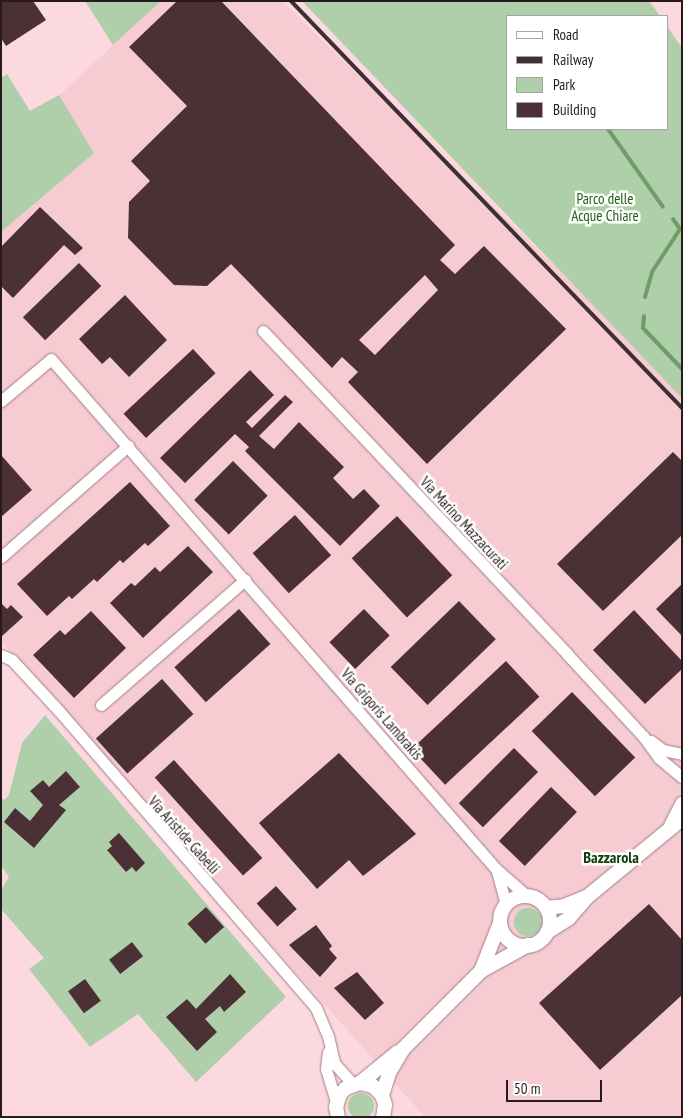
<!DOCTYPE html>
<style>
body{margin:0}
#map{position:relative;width:683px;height:1118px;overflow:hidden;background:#fcd9de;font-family:"PT Sans Narrow",sans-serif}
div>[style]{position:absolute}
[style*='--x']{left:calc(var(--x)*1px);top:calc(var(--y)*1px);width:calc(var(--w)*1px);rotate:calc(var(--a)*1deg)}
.built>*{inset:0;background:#f6cbd2}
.green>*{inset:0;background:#afceaa}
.round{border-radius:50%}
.stream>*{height:4px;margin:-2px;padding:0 2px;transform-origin:2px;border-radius:2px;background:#6d9e65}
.building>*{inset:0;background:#4b3135;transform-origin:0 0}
.roads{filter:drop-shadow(0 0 1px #a08085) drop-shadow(0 0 1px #a08085)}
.minor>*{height:11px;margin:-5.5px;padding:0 5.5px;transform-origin:5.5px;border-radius:5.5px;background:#fff}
.tertiary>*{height:14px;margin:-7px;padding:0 7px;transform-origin:7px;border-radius:7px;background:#fff}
.tertiary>.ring{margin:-7px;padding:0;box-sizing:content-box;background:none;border:14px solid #fff;border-radius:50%}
.rail>*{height:4px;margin:-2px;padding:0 2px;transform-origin:2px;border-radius:2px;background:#3e2f32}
span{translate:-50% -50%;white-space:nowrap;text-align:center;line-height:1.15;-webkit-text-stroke:5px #fff;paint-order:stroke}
.park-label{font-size:15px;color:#1f6114}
.street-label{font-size:15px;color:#261a1c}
.neighbourhood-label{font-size:16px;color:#104108;font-weight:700}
.frame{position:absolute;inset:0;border:2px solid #261a1c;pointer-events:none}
.legend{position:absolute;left:506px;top:15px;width:162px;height:115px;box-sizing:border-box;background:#fff;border:1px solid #a8a3a4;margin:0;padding:6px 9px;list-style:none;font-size:15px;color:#261a1c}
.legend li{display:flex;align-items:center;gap:10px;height:25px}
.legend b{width:25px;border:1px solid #a8a3a4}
.scale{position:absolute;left:506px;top:1080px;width:96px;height:22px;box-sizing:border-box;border:2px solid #261a1c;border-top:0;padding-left:6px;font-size:15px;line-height:18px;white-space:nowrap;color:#261a1c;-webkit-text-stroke:4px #fff;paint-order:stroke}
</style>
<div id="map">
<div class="built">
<div style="clip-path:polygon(161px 1px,282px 1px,682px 390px,682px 1117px,425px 1117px,1px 642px,1px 149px)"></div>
</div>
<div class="green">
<div style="clip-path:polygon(85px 1px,161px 1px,113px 45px)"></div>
<div style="clip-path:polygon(302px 1px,649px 1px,660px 16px,507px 16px,507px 129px,667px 129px,667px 26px,682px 48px,682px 398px)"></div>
<div style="clip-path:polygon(7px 74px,30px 111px,59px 95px,94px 153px,1px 232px,1px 78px)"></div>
<div style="clip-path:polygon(45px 715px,286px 997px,196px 1082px,138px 1014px,90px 1047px,29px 969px,44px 958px,1px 909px,1px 890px,9px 877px,1px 865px,1px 797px,4px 800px,9px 795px,22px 743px)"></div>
<div class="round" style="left:514px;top:908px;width:28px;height:28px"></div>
<div class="round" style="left:348px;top:1093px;width:26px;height:26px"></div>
</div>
<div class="stream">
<div style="--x:608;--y:129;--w:95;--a:54.8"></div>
<div style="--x:645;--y:297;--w:26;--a:-74"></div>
<div style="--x:652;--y:272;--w:51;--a:-56.9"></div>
<div style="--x:680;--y:229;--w:12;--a:-125"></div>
<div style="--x:644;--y:316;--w:12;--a:95"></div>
<div style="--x:643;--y:328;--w:57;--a:46.4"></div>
</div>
<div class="building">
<div style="clip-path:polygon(1px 1px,33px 1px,46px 20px,6px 46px,1px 38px)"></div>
<div style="clip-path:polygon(evenodd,177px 1px,221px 1px,455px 245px,440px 260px,455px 274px,484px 246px,566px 329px,427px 464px,348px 382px,358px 372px,342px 357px,332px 368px,231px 264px,207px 286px,174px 285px,128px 238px,129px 202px,150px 181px,131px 161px,187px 106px,129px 47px,177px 1px,425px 275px,438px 290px,375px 355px,359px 340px,425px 275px)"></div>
<div style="clip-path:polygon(40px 207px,83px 248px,75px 255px,64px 245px,13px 298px,1px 286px,1px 247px)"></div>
<div style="left:79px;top:263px;width:32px;height:78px;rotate:46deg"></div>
<div style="clip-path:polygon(125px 295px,167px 340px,129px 377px,110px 357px,102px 364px,79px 339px)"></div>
<div style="left:193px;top:349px;width:33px;height:95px;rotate:47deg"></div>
<div style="clip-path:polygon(250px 370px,274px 395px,246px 422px,252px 428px,285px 395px,293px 402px,259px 436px,274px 449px,299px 422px,344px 467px,333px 478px,353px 499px,364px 489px,380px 506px,340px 546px,245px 451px,249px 447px,235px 434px,185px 483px,160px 458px)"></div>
<div style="clip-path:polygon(673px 452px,682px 461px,682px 535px,603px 611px,557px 564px)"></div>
<div style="clip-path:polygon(1px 455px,32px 490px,1px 517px)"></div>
<div style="left:233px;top:461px;width:49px;height:55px;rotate:45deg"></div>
<div style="clip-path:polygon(130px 482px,170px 526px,148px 546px,145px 543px,123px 563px,120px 560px,97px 582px,94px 579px,72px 599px,69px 596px,47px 616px,17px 584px)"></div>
<div style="left:295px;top:515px;width:54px;height:57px;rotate:48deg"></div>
<div style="left:397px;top:516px;width:81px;height:62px;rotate:47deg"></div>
<div style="clip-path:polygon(188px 546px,213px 572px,143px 638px,110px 603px,131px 583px,135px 586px,155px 567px,160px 572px)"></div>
<div style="clip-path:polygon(682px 584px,682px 636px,656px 609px)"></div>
<div style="left:459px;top:601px;width:53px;height:95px;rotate:46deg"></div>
<div style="clip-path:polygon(1px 603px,7px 609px,11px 605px,23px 617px,1px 637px)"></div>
<div style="left:239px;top:609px;width:47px;height:87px;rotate:48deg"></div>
<div style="left:364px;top:609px;width:37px;height:48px;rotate:46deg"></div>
<div style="clip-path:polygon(634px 610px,682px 661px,682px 669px,645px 704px,593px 650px)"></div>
<div style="clip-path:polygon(91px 611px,126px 648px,74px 698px,33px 655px,60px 630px,65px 635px)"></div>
<div style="left:506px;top:661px;width:49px;height:129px;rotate:47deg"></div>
<div style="left:162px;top:679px;width:47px;height:89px;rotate:48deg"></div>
<div style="left:572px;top:692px;width:91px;height:56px;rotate:46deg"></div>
<div style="left:514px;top:748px;width:34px;height:78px;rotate:45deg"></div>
<div style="clip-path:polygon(339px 753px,416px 834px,363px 876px,349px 860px,317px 889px,259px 823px)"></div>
<div style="left:174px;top:760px;width:132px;height:26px;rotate:48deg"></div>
<div style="clip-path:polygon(66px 771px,80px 787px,59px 805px,66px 810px,34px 848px,4px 822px,15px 808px,30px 821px,43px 805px,30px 791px,43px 780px,49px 787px)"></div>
<div style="left:551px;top:787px;width:36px;height:75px;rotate:44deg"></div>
<div style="clip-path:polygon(119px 833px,145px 863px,136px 872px,132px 867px,126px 872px,107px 850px,112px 846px,109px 842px)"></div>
<div style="left:276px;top:886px;width:31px;height:26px;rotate:48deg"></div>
<div style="clip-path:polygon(649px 904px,682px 940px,682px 995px,600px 1070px,539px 1003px)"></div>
<div style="left:206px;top:907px;width:27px;height:25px;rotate:48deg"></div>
<div style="clip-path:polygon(316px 925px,332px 946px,329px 949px,337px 958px,320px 977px,289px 945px)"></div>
<div style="left:132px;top:942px;width:18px;height:29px;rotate:52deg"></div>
<div style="clip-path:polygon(357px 972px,384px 1003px,365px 1020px,334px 988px)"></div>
<div style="clip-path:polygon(230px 974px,246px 992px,224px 1012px,220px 1006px,205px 1019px,217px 1032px,197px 1051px,166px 1017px,187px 999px,196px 1009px)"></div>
<div style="left:85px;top:979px;width:27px;height:21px;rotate:54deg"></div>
</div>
<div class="roads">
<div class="minor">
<div style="--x:263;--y:331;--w:444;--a:46.7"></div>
<div style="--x:567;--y:654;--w:112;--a:47.2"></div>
<div style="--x:643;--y:736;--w:27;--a:54"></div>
<div style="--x:659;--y:758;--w:30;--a:40"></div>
<div style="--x:1;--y:401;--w:65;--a:-40"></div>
<div style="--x:51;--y:359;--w:677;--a:48.89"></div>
<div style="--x:496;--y:869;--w:41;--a:41.1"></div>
<div style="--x:1;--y:557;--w:169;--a:-41.2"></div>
<div style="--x:1;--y:655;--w:12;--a:24"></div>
<div style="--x:12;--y:660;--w:69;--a:47.3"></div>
<div style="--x:59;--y:711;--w:393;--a:49.1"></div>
<div style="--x:316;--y:1008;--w:30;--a:67"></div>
<div style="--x:328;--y:1036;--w:28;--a:77"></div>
<div style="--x:334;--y:1063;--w:28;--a:48"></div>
<div style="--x:101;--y:705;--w:191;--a:-41"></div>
<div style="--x:651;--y:741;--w:15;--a:37"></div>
<div style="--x:663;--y:750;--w:19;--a:12"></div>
<div style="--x:497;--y:871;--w:35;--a:75"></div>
<div style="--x:328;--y:1052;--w:17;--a:97"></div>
<div style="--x:326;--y:1069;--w:34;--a:73"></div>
</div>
<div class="tertiary">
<div style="--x:671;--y:826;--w:25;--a:-63"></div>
<div class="ring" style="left:500px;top:896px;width:36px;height:36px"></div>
<div style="--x:546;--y:908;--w:18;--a:-6"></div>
<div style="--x:564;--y:906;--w:24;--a:-22"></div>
<div style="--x:547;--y:932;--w:26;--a:-32"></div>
<div style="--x:569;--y:918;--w:28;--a:-49"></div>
<div style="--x:587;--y:897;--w:123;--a:-39.4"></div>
<div style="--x:481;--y:971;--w:52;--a:-68.4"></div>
<div style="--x:360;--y:1083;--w:49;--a:-39.2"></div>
<div style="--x:382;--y:1095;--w:25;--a:-72"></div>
<div style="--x:390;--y:1071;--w:26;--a:-59"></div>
<div style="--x:403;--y:1049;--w:110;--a:-45"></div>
<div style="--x:481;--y:971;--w:54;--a:-29"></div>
<div style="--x:338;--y:1117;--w:10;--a:-101"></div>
<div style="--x:336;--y:1107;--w:14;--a:-73"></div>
<div style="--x:340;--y:1094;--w:8;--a:-45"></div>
<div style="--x:346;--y:1088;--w:15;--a:-20"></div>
<div style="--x:360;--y:1083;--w:13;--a:13"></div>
<div style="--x:373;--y:1086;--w:13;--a:45"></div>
<div style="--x:382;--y:1095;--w:10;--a:73"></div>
<div style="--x:385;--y:1105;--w:12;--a:99"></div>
</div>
</div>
<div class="rail">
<div style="--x:291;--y:1;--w:564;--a:46.15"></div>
</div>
<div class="park-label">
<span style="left:605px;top:207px">Parco delle<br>Acque Chiare</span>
</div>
<div class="street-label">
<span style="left:464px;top:523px;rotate:47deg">Via Marino Mazzacurati</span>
<span style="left:382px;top:714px;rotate:49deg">Via Grigoris Lambrakis</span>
<span style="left:184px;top:835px;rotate:48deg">Via Aristide Gabelli</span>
</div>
<div class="neighbourhood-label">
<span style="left:611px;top:857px">Bazzarola</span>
</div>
<div class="frame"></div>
<ul class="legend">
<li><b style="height:6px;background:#fff"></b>Road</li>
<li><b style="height:6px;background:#3e2f32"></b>Railway</li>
<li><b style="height:14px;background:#afceaa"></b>Park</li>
<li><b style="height:14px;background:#4b3135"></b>Building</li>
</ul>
<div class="scale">50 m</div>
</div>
